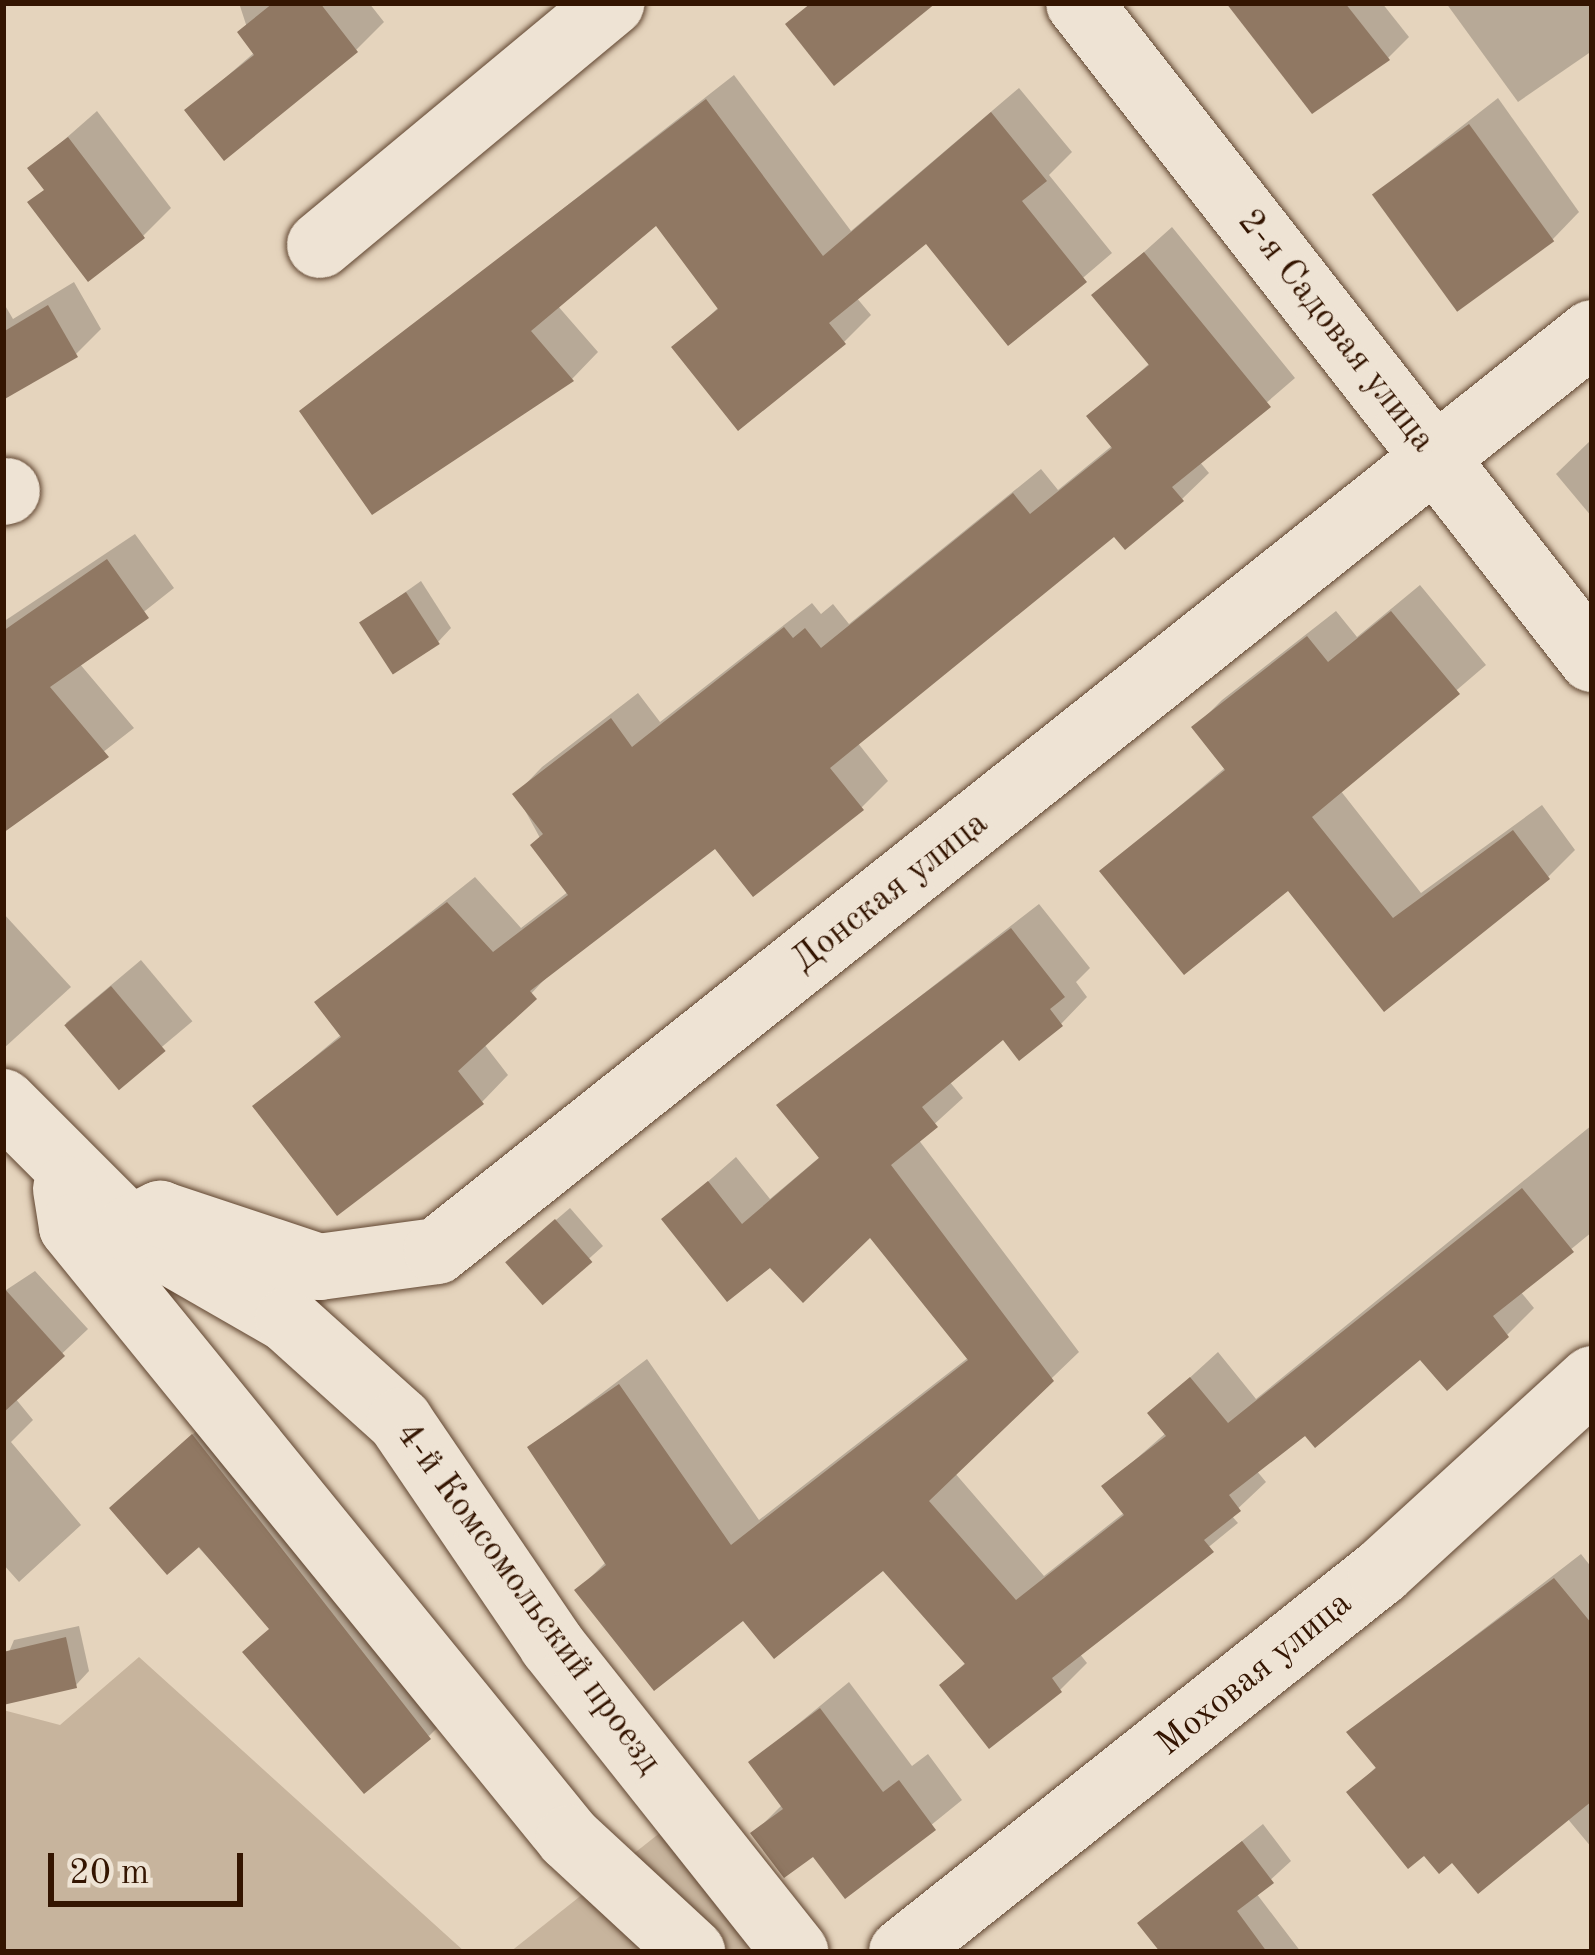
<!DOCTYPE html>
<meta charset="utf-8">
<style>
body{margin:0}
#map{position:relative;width:1595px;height:1955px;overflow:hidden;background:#e5d4bd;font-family:"Old Standard TT",serif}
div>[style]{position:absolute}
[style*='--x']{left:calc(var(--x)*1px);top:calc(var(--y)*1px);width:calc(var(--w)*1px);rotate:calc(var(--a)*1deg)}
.green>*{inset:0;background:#c7b49d}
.shadow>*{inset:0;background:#0003;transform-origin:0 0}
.building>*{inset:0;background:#907863;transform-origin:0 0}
.roads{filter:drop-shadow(0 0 3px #604530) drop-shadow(0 0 3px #604530)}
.minor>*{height:66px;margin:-33px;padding:0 33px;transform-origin:33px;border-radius:33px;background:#eee3d4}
span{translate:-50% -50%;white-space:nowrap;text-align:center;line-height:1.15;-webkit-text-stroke:12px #eee3d4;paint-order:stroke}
.street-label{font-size:36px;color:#341501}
.frame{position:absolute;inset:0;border:6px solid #341501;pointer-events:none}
.scale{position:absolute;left:48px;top:1853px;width:195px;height:54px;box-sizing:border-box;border:6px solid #341501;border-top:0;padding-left:15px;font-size:36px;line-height:42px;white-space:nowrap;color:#341501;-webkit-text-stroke:9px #eee3d4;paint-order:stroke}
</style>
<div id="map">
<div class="green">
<div style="clip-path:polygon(139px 1657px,465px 1952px,3px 1952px,3px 1710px,60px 1725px)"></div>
<div style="clip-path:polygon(661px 1832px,770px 1952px,510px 1952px)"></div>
</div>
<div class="shadow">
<div style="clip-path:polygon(239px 3px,369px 3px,384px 22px,356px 50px,188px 110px,255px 52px)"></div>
<div style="clip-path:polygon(1229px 3px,1382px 3px,1409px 37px,1388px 58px)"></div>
<div style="clip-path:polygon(1446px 3px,1592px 3px,1592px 51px,1518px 102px)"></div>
<div style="clip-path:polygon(734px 75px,851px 231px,1019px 88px,1072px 152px,1049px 175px,1112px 253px,1009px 341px,926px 240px,856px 297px,871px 315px,844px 342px,738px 427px,675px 348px,720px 306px,656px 221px,557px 305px,598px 352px,572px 379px,303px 412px)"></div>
<div style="clip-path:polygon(1498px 98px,1579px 212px,1552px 240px,1375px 194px)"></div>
<div style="clip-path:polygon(97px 111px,171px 208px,143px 236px,46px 188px,31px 169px)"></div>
<div style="clip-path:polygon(1172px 227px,1295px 378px,1199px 461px,1209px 473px,1182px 499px,1115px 533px,857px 742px,888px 781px,862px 807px,716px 845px,557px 966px,484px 1044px,508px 1075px,482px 1102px,256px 1106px,342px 1034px,318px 1002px,475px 877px,521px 928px,569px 891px,516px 794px,542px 767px,638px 693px,660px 722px,812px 603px,821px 614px,833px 604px,849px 624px,1041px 469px,1058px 490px,1113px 445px,1090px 417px,1151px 362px,1095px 296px)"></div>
<div style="clip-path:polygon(74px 282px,101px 329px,76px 354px,3px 372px,3px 302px,13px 319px)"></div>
<div style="clip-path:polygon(1592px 439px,1592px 517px,1556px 474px)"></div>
<div style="clip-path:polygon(135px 534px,174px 588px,79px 663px,134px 728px,3px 830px,3px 622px)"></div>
<div style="clip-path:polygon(421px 581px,451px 628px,438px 642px,363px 622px)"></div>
<div style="clip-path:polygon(1420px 585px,1486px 665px,1340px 790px,1421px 893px,1542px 805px,1575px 850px,1548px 877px,1385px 1008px,1289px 887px,1103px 871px,1226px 767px,1195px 727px,1222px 700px,1336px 611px,1357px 637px)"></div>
<div style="clip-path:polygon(1039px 904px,1090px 968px,1076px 982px,1087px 997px,1061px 1024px,1003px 1036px,949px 1081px,963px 1098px,918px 1139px,1079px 1352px,954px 1472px,1044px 1576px,1125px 1512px,1105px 1486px,1167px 1432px,1151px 1413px,1218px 1352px,1256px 1399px,1592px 1125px,1592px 1232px,1520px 1291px,1534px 1308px,1507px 1335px,1421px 1355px,1256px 1470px,1266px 1482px,1231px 1515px,1238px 1523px,1079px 1653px,1087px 1663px,1060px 1690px,943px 1685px,967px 1661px,883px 1567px,743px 1617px,578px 1590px,607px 1561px,531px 1447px,647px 1359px,759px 1520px,969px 1357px,870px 1234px,770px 1264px,665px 1219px,736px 1157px,770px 1199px,821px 1156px,780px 1105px)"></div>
<div style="clip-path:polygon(3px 913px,71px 987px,3px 1049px)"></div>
<div style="left:141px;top:960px;width:80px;height:98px;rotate:50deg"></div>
<div style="clip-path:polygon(570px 1208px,603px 1246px,542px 1301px,522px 1249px)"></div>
<div style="clip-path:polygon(35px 1271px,88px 1329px,15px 1398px,33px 1420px,11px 1442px,81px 1525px,19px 1582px,3px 1564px,3px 1292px)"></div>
<div style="clip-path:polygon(220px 1410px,455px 1710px,429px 1736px,271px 1627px,139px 1482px)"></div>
<div style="clip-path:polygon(1581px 1554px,1592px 1568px,1592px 1848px,1567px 1818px,1453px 1858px,1425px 1852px,1351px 1792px,1377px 1766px,1350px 1732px)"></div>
<div style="clip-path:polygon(79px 1626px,89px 1671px,76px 1685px,3px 1666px,14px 1640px)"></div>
<div style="clip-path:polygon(849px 1682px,912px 1766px,928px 1754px,962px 1800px,845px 1895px,814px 1853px,754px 1833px,783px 1804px,752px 1762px)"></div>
<div style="clip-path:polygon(1263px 1824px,1291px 1861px,1256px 1893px,1301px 1952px,1163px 1952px,1141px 1923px)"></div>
</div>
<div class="building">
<div style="clip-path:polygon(273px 3px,320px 3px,358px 52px,224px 161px,184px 110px,254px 55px,237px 32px)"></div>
<div style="clip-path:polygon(811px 3px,936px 3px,834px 86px,785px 24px)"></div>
<div style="clip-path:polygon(1226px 3px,1345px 3px,1390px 60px,1312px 114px)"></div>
<div style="clip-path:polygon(706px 99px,823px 256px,991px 112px,1047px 181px,1022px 201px,1087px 282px,1008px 346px,926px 244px,829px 323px,846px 344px,738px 431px,671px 347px,718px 309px,656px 226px,531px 331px,574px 381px,372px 515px,299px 411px)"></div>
<div style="left:1469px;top:124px;width:145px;height:120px;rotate:54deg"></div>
<div style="clip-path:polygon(68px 137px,145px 238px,88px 282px,27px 202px,44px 190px,27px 168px)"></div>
<div style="clip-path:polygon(1144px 252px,1271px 407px,1172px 487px,1184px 501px,1125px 550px,1114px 537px,830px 768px,864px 810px,753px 897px,715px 849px,530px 991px,537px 999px,458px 1071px,484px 1104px,337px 1216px,252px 1106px,341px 1037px,314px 1002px,447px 902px,493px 952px,568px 895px,530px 845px,543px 834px,512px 794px,611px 718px,632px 747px,784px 627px,793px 638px,805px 628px,821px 648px,1013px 493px,1030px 514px,1112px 448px,1086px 416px,1149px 365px,1091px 295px)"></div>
<div style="clip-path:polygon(48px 305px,78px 357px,3px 400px,3px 332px)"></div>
<div style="clip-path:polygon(107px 559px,149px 618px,50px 687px,109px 757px,3px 833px,3px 631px)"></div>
<div style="left:406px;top:592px;width:62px;height:56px;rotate:57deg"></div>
<div style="clip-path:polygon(1391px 611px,1460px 694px,1312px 817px,1393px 918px,1513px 830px,1550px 879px,1384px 1012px,1288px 891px,1184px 975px,1099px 871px,1225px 770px,1191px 727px,1307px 636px,1328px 662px)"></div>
<div style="clip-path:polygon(1011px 928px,1065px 997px,1050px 1009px,1063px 1026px,1019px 1061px,1003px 1040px,922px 1107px,938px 1127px,891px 1165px,1054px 1381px,929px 1501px,1016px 1600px,1124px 1515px,1101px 1486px,1166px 1436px,1147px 1413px,1190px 1377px,1228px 1423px,1522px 1188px,1574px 1252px,1493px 1316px,1509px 1337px,1447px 1391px,1420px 1360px,1315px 1448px,1305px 1436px,1229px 1495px,1241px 1511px,1204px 1540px,1214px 1552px,1052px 1678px,1062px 1692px,989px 1749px,939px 1685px,965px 1664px,883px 1571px,774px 1659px,743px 1621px,654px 1691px,574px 1590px,606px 1565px,527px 1447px,619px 1384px,731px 1545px,968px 1360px,870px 1238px,803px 1303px,770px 1268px,727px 1302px,661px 1219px,708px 1181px,742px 1224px,819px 1158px,776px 1105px)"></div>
<div style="left:111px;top:986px;width:85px;height:61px;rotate:50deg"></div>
<div style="left:555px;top:1219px;width:57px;height:66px;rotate:49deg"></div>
<div style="clip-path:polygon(3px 1287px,65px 1356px,3px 1413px)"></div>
<div style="clip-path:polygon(192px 1434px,431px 1739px,364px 1794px,242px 1652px,269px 1629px,199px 1547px,167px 1575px,109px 1508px)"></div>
<div style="clip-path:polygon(1554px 1578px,1592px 1624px,1592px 1801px,1478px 1894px,1452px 1863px,1439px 1874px,1424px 1856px,1408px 1869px,1346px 1792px,1376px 1768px,1346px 1732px)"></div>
<div style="clip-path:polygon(66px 1637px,77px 1688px,3px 1705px,3px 1652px)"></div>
<div style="clip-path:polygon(820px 1708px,883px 1792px,899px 1780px,936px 1830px,845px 1899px,813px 1857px,784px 1878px,750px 1833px,783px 1809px,748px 1762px)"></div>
<div style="clip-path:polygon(1242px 1841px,1274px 1883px,1237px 1911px,1267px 1952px,1160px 1952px,1137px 1923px)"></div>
</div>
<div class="roads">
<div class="minor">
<div style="--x:1079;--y:3;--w:833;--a:51.97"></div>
<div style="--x:320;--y:245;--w:379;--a:-39.7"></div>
<div style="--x:3;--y:492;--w:4;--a:-14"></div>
<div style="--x:3;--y:1102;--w:180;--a:45"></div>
<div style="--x:130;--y:1229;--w:182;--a:29.9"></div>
<div style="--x:288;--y:1320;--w:151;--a:42"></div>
<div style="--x:400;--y:1421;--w:271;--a:55.8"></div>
<div style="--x:552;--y:1645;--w:392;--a:51.6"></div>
<div style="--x:66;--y:1189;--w:38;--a:81"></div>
<div style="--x:72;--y:1227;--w:788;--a:50.87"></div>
<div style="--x:569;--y:1838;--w:168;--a:42.8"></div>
<div style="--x:130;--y:1229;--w:34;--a:-27"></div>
<div style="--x:160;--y:1214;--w:168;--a:18.4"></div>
<div style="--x:319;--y:1267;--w:119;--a:-7.7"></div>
<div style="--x:437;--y:1251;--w:1475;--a:-38.48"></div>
<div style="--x:902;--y:1952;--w:611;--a:-38.43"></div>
<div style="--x:1381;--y:1572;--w:286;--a:-42.4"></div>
</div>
</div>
<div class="street-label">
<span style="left:1335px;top:332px;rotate:52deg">2-я Садовая улица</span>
<span style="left:891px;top:893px;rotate:-38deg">Донская улица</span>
<span style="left:527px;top:1599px;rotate:54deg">4-й Комсомольский проезд</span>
<span style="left:1255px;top:1675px;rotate:-39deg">Моховая улица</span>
</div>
<div class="frame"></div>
<div class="scale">20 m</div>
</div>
